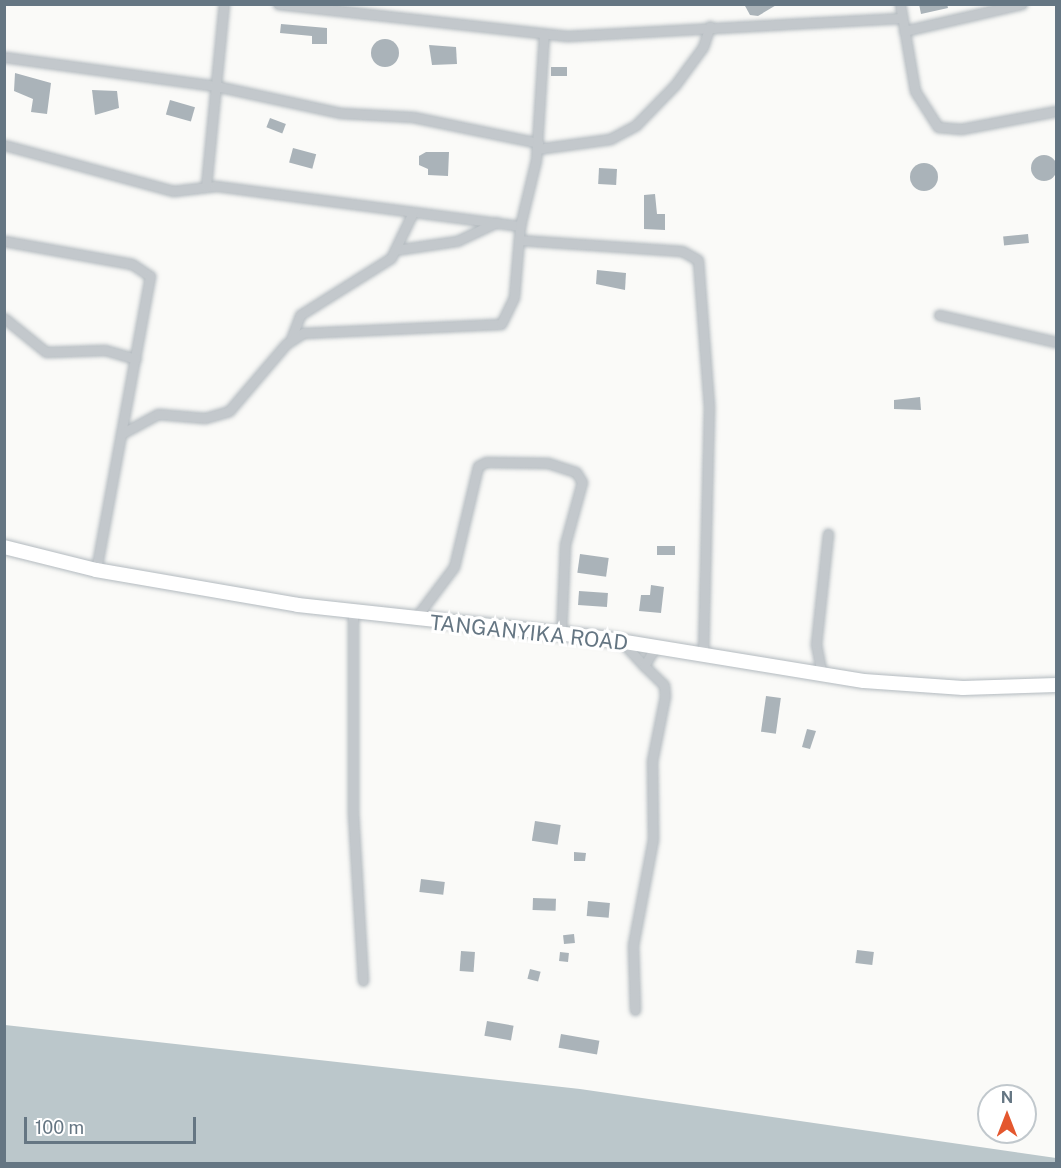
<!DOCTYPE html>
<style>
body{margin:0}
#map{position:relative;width:1061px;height:1168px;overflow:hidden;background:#fafaf8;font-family:"Public Sans",sans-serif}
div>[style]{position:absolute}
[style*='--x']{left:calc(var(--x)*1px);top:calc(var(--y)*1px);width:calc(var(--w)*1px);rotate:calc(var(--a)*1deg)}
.water>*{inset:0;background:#bbc7cb}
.building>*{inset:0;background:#aab3b9;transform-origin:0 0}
.round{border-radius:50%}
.roads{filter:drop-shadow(0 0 2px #b3babf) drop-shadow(0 0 2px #b3babf)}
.street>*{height:9px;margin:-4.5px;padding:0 4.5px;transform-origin:4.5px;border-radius:4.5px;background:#c3c8cc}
.secondary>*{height:14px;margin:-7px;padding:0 7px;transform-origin:7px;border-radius:7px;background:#fff}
span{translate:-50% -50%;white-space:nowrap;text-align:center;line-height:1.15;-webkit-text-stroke:6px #fff;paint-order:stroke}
.street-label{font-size:21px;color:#657683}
.frame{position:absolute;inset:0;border:6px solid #657683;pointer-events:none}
.north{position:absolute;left:977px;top:1084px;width:60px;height:60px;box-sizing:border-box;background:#fff;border:2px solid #c1c8cd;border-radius:50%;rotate:0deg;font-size:16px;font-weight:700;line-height:24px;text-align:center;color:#657683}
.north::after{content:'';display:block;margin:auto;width:21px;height:27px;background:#e4572e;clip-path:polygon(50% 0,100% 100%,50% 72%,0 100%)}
.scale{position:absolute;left:24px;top:1117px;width:172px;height:27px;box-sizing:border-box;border:3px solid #657683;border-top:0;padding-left:8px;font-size:18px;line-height:21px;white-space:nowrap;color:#657683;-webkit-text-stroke:4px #fff;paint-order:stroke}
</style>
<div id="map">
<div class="water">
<div style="clip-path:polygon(5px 1025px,580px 1089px,1056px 1158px,1056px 1163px,5px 1163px)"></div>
</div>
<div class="building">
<div style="clip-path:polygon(744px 4px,778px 4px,758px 16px,750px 15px)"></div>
<div style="clip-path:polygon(919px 4px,947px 4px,948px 8px,921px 14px)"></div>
<div style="clip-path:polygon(281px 24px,327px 28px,327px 44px,312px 44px,312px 36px,280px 33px)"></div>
<div class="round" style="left:371px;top:39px;width:28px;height:28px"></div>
<div style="clip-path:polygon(429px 45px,456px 47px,457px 64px,432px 65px)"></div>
<div style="left:551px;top:67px;width:16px;height:9px"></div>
<div style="clip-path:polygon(15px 73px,51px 83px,47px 114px,31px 112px,33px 99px,14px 91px)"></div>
<div style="clip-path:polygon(92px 90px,117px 91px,119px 108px,95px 115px)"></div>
<div style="left:170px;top:100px;width:26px;height:15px;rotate:16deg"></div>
<div style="left:270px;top:118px;width:17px;height:10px;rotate:21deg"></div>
<div style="left:293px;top:148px;width:24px;height:15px;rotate:15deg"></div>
<div style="clip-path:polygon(426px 152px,449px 152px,448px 176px,428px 175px,428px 169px,419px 165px,419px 156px)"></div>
<div class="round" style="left:1031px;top:155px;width:26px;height:26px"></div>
<div class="round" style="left:910px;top:163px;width:28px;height:28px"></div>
<div style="left:599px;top:168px;width:18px;height:16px;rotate:3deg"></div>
<div style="clip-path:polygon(655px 194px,657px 214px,665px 214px,665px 230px,644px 229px,644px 195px)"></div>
<div style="left:1028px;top:234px;width:9px;height:25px;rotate:84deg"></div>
<div style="clip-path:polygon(597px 270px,626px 273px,625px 290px,596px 284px)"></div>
<div style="clip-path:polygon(920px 397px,921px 410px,894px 409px,894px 400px)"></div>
<div style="left:657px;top:546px;width:18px;height:9px"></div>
<div style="left:580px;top:554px;width:29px;height:19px;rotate:8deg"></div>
<div style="clip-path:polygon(651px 585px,664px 587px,661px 613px,639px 611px,641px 595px,650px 595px)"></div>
<div style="left:579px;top:591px;width:29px;height:14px;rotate:4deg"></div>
<div style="left:766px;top:696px;width:15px;height:36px;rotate:8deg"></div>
<div style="clip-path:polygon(807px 729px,816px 731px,810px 749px,802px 747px)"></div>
<div style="left:535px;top:821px;width:26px;height:20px;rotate:9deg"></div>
<div style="clip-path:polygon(574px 852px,586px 853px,585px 861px,574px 861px)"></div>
<div style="left:421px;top:879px;width:24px;height:13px;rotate:7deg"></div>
<div style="left:533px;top:898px;width:23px;height:12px;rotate:2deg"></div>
<div style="left:588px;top:901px;width:22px;height:15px;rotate:5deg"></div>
<div style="left:574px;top:934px;width:9px;height:11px;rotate:84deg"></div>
<div style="left:857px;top:950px;width:17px;height:13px;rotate:7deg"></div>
<div style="left:461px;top:951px;width:14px;height:20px;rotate:4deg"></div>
<div style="left:560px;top:952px;width:9px;height:9px;rotate:6deg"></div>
<div style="left:530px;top:969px;width:11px;height:10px;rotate:15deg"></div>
<div style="left:487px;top:1021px;width:27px;height:15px;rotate:10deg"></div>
<div style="left:561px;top:1034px;width:39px;height:14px;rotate:10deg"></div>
</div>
<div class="roads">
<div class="street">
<div style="--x:278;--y:4;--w:291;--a:6.3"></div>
<div style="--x:567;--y:36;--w:335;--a:-3.1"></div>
<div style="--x:900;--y:4;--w:88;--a:80.2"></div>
<div style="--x:915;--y:91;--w:43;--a:57.4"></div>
<div style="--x:938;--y:127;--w:23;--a:5"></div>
<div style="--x:961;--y:129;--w:97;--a:-10.7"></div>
<div style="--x:904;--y:31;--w:121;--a:-12.9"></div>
<div style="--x:4;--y:57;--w:214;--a:7.8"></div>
<div style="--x:216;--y:86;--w:128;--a:12.2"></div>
<div style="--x:341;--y:113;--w:72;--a:3.2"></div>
<div style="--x:413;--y:117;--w:128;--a:11.7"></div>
<div style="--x:4;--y:145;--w:175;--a:15.2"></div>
<div style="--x:173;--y:191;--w:43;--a:-6.6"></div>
<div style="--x:216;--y:186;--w:307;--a:7.5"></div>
<div style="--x:537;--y:149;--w:74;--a:-7.8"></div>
<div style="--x:610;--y:139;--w:30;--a:-28"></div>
<div style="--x:636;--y:125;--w:56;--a:-45.7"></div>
<div style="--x:675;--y:85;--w:47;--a:-53.6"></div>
<div style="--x:703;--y:47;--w:22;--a:-72"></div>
<div style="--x:206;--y:186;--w:183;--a:-84.4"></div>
<div style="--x:519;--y:240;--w:163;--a:3.9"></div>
<div style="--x:682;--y:251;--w:18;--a:29"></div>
<div style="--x:698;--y:260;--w:148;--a:85.7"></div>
<div style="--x:709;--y:408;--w:246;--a:91.4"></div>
<div style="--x:4;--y:241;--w:130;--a:10.2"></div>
<div style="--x:132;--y:264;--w:22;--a:34"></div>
<div style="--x:150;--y:276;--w:299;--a:100.4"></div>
<div style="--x:395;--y:250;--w:63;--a:-8.3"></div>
<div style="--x:457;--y:241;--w:44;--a:-25.4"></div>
<div style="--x:939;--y:315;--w:120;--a:13"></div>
<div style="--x:4;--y:318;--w:54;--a:39"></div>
<div style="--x:46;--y:352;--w:59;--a:-1.9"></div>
<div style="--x:105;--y:350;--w:32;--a:16"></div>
<div style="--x:291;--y:339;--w:26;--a:-69"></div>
<div style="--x:300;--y:315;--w:107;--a:-32.1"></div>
<div style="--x:391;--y:258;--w:51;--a:-64.4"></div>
<div style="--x:121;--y:434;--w:42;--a:-28.4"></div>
<div style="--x:158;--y:414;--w:47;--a:4.9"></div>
<div style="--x:205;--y:418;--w:25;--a:-16"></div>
<div style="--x:229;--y:411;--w:88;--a:-49.6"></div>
<div style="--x:286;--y:344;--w:20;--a:-33"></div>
<div style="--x:303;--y:333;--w:198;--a:-2.6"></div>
<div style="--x:501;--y:324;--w:30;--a:-64"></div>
<div style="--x:514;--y:297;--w:71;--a:-85.2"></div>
<div style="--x:520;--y:226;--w:68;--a:-76.4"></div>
<div style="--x:536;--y:160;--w:126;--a:-86.4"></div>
<div style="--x:353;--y:613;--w:200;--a:90"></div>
<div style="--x:353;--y:813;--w:168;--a:86.6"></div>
<div style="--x:414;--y:620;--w:66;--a:-53"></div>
<div style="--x:454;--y:567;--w:104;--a:-76.6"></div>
<div style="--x:478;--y:466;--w:9;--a:-27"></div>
<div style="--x:486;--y:462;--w:62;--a:0.9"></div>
<div style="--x:548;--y:463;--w:29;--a:18"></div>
<div style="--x:576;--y:472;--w:12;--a:59"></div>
<div style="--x:582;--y:482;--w:64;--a:105.3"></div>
<div style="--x:565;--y:544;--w:91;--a:92.5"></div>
<div style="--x:622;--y:642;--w:33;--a:47"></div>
<div style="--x:822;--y:675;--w:32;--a:-101"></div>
<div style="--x:816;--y:644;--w:111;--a:-83.8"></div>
<div style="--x:635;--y:1010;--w:65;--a:-91.8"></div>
<div style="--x:633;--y:945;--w:108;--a:-79.3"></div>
<div style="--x:653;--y:839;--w:78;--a:-90.7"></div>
<div style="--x:652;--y:761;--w:66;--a:-78.7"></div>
<div style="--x:665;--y:696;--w:11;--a:-95"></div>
<div style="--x:664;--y:685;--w:28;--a:-136"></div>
<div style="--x:644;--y:666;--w:21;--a:-59"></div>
</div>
<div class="secondary">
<div style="--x:4;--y:547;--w:95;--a:14"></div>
<div style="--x:96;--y:570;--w:205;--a:9.8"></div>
<div style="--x:298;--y:605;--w:305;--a:6.2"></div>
<div style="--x:601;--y:638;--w:266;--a:9.3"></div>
<div style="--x:864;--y:681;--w:99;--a:4"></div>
<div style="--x:963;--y:688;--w:93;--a:-1.8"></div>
</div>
</div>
<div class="street-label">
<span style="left:529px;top:633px;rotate:6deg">TANGANYIKA ROAD</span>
</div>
<div class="frame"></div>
<div class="north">N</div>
<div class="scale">100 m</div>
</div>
